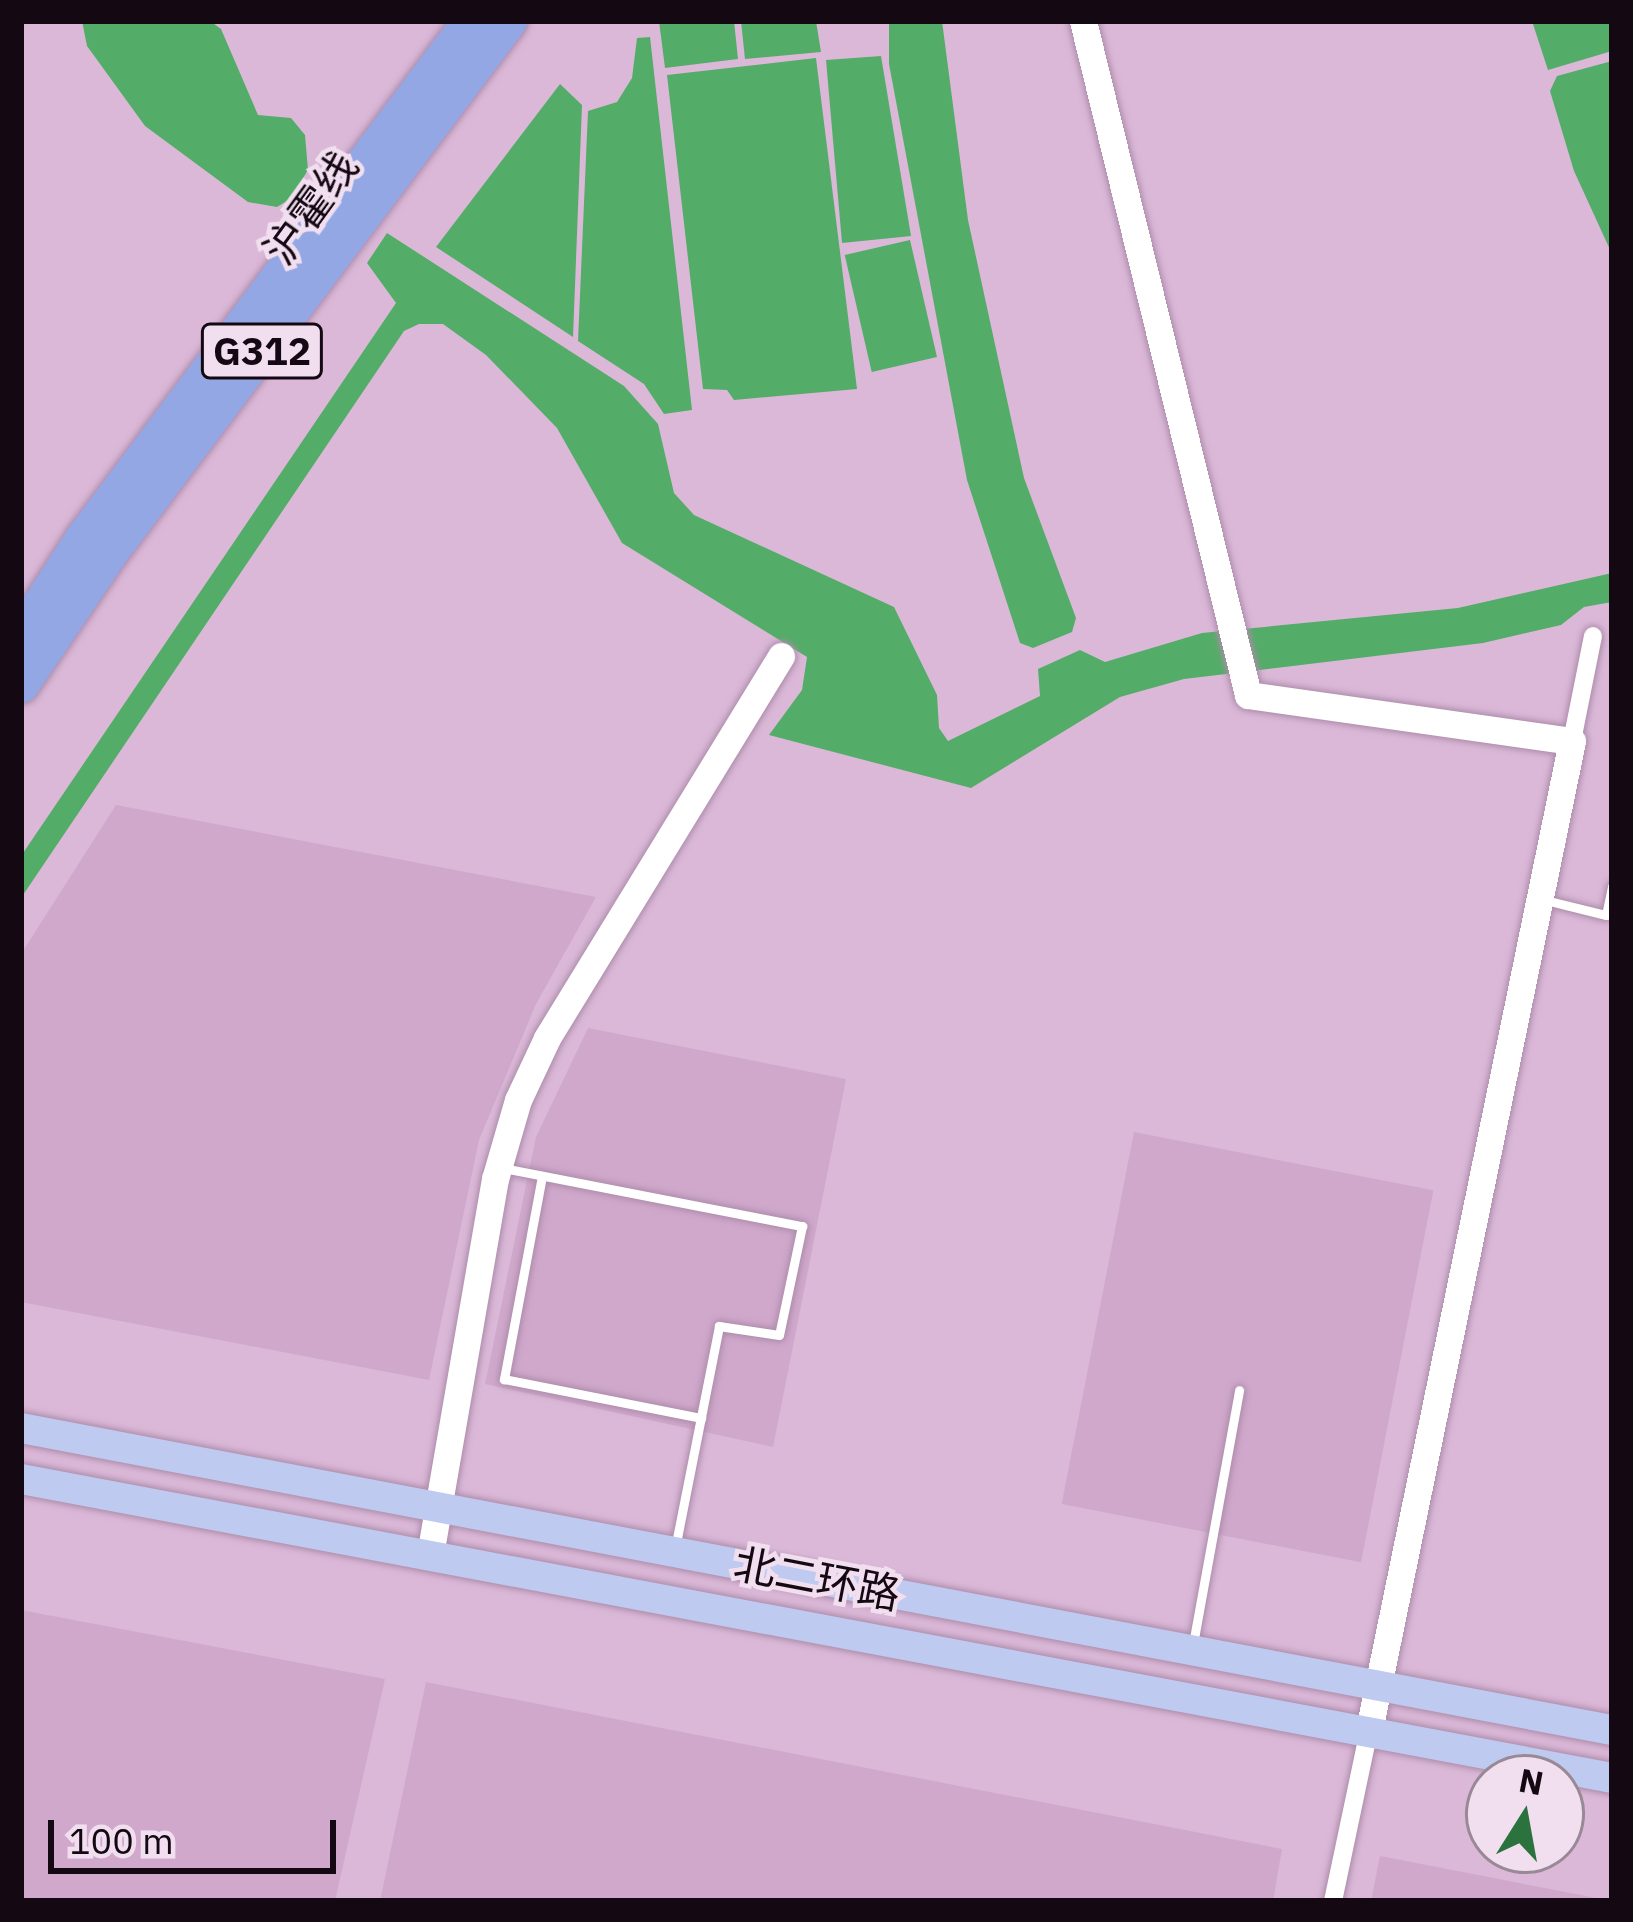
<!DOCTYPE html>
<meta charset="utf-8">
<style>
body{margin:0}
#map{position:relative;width:1633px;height:1922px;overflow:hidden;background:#dbb8d8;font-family:"IBM Plex Sans","Noto Sans SC",sans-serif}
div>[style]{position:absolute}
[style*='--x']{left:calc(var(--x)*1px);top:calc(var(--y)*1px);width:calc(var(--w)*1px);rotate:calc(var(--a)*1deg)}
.built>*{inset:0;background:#d0a8cc;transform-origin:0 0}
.water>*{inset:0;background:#53ad68;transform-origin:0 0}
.roads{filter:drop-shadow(0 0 3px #ad8caa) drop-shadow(0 0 3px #ad8caa)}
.lane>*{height:9px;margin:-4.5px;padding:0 4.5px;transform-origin:4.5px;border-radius:4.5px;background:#fff}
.street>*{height:18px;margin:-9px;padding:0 9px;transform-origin:9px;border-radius:9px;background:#fff}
.secondary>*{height:27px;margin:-13.5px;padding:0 13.5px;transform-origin:13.5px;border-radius:13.5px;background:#fff}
.primary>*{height:30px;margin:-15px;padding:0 15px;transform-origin:15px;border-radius:15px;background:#becaef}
.highway>*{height:36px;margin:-18px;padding:0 18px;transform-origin:18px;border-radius:18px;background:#92a7e4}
span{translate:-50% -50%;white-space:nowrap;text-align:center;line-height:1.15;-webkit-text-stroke:9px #f1dfef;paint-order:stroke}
.shield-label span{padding:3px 9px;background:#f1dfef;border:3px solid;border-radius:9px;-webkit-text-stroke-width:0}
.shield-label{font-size:39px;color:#140813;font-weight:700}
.street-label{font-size:42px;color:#140813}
.frame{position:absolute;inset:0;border:24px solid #140813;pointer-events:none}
.north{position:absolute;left:1465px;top:1754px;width:120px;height:120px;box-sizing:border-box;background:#f1dfef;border:3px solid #998997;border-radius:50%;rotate:11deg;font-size:33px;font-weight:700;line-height:48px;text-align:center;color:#140813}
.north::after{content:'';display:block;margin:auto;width:42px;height:54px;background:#2b723e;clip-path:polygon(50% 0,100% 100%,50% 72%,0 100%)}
.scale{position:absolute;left:48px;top:1820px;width:288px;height:54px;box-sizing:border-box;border:6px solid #140813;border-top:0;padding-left:15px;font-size:36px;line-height:42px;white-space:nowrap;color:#140813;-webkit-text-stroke:9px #f1dfef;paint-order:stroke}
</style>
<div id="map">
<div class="built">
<div style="clip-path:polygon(116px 805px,596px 897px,536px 1004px,479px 1140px,429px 1380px,21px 1302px,21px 954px)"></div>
<div style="clip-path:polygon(588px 1028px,846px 1079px,773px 1447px,485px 1384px,536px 1137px)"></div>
<div style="left:1134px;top:1132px;width:305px;height:379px;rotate:11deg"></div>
<div style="clip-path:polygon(21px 1610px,385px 1679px,335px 1901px,21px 1901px)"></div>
<div style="clip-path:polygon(426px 1682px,1282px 1849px,1273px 1901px,380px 1901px)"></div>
<div style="clip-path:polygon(1380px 1856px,1612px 1901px,1371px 1901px)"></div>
</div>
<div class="water">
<div style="clip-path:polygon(82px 21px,210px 21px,221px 29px,258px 115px,291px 118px,305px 135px,308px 170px,290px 199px,277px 207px,248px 202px,145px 126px,87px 46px)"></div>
<div style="clip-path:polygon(659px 21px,734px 21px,738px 59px,665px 68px)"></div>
<div style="clip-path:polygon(741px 21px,816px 21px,821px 52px,745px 59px)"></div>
<div style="clip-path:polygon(889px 21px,942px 21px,968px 220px,1024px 478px,1076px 618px,1072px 632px,1033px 648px,1020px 643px,967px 480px,889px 64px)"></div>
<div style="clip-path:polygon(1532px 21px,1612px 21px,1612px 51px,1548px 70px)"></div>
<div style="clip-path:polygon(650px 37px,692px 410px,664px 414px,644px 384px,578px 341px,588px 111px,617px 102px,632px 78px,637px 38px)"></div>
<div style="clip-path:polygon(881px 56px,911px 236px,842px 243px,826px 60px)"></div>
<div style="clip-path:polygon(816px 58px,857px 389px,734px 400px,727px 390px,703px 389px,667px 75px)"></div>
<div style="clip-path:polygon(1612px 61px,1612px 254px,1574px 171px,1550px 91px,1557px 76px)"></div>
<div style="clip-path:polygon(560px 84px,582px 105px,573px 337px,436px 247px)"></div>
<div style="clip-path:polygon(387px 233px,624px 386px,658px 424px,674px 493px,694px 515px,894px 607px,937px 695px,939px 728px,948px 741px,1040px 696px,1038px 669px,1080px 650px,1105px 662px,1202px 633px,1458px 608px,1612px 573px,1612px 602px,1584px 607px,1561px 625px,1483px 643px,1184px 679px,1120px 697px,971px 788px,769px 735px,802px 690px,807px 657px,622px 543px,557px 428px,486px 355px,443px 324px,419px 324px,404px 331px,21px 898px,21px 856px,396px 303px,367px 263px)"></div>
<div style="left:910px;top:240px;width:120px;height:67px;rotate:77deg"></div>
</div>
<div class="roads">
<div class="lane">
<div style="--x:1545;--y:900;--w:63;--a:13.8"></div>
<div style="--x:1606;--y:915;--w:30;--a:-78"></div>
<div style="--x:503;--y:1168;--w:305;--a:11"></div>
<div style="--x:802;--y:1226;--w:111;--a:101.9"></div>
<div style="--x:779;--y:1335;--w:61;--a:-171.5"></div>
<div style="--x:719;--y:1326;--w:227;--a:101.2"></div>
<div style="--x:542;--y:1176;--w:207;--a:100.6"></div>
<div style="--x:504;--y:1379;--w:201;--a:11.2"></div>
<div style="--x:1193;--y:1644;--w:258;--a:-79.7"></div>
</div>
<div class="street">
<div style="--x:1572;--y:741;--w:107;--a:-78.7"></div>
<div style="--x:1333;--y:1901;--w:175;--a:-78.1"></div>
</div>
<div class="secondary">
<div style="--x:1083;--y:21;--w:694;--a:76.24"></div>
<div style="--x:1248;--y:695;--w:327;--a:8.1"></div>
<div style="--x:1572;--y:741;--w:1010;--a:101.6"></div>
<div style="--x:430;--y:1555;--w:382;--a:-80.2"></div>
<div style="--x:495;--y:1179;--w:82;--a:-73.8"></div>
<div style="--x:518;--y:1100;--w:68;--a:-64.9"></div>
<div style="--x:547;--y:1038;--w:448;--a:-58.5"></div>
</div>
<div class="primary">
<div style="--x:21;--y:1428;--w:1619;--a:10.75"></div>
<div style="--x:21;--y:1479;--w:1619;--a:10.64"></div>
</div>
<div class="highway">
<div style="--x:21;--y:635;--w:114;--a:-57.1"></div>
<div style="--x:83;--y:539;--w:647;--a:-53.17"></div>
<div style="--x:21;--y:685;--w:159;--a:-56"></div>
<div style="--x:110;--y:553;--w:665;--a:-53.13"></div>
</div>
</div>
<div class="shield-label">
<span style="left:262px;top:351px">G312</span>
</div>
<div class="street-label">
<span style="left:311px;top:208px;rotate:-54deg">沪霍线</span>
<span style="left:817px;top:1579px;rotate:11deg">北二环路</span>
</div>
<div class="frame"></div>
<div class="north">N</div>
<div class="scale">100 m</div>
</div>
